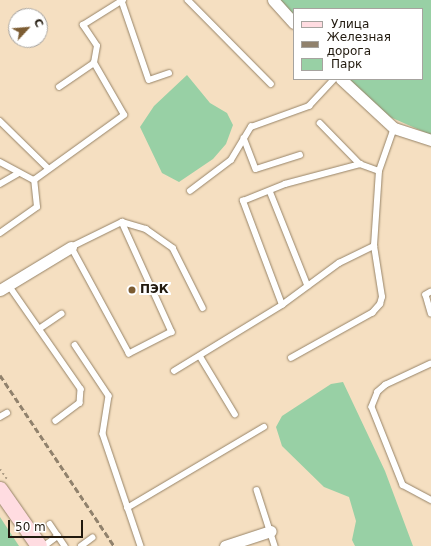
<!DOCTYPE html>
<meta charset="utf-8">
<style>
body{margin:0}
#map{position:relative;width:431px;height:546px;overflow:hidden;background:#f5dfc1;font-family:"DejaVu Sans",sans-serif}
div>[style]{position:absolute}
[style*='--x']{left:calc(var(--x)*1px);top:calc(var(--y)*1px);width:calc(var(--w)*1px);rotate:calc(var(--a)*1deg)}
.green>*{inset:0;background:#98d0a5}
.path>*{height:2px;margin-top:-1px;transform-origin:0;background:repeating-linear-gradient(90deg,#b09f87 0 2px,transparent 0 5px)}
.roads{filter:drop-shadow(0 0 1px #978468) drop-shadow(0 0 1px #978468)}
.lane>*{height:5.5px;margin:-2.75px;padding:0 2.75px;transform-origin:2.75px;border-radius:2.75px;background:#fff}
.street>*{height:11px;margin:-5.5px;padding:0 5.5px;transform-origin:5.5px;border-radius:5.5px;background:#fff}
.secondary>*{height:16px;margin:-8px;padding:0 8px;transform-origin:8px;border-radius:8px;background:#ffdce1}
.rail>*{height:3px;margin-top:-1.5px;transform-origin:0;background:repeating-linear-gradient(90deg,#91826d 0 6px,transparent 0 9px)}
.dots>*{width:11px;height:11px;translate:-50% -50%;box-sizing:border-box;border:2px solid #fff;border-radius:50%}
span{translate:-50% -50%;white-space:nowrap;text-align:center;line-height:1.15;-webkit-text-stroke:4px #fff;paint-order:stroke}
.poi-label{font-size:12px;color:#21190e;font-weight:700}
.left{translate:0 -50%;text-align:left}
.legend{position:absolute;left:293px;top:8px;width:130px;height:72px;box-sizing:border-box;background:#fff;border:1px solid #a6a39f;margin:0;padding:5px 7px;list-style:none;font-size:12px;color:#21190e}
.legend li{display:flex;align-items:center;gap:8px;height:20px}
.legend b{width:20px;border:1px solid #a6a39f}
.north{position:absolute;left:8px;top:8px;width:40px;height:40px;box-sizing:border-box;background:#fff;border:1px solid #a6a39f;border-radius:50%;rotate:64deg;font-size:11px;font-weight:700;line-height:16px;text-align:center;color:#21190e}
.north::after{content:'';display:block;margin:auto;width:14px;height:18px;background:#7c5c32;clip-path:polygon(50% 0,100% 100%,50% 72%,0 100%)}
.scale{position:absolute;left:8px;top:520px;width:75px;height:18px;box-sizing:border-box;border:2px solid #21190e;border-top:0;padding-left:5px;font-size:12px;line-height:14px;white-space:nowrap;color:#21190e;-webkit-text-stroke:3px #fff;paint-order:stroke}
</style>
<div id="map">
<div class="green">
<div style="clip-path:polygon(278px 0,431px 0,431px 135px,390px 117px,348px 79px,422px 79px,422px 9px,294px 9px,294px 18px)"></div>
<div style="clip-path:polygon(187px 75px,210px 103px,227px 113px,233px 125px,226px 144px,213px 159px,179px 182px,162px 173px,140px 127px,154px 106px)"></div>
<div style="clip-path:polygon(343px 382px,385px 471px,413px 546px,355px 546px,352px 540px,356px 521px,349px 497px,324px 487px,282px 446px,276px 427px,282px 416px,331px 384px)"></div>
<div style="clip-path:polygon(0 517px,19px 546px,0 546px)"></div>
</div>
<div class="path">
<div style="--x:0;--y:469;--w:12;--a:55"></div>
</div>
<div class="roads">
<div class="lane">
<div style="--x:188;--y:0;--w:118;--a:45.3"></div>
<div style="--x:122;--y:1;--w:83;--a:71.1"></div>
<div style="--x:149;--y:80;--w:21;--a:-19"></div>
<div style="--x:59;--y:87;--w:42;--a:-34.4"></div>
<div style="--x:0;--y:121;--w:66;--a:44.4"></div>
<div style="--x:320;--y:123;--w:57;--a:45.7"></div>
<div style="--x:360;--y:164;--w:20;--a:20"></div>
<div style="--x:244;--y:138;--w:33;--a:69"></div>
<div style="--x:256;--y:169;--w:46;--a:-17.7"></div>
<div style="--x:0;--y:162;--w:38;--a:28"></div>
<div style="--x:34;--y:180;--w:111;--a:-35.8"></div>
<div style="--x:124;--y:115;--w:60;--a:-120"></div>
<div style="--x:94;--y:63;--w:17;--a:-80"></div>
<div style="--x:97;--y:46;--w:25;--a:-124"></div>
<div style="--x:83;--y:25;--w:47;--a:-32"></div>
<div style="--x:0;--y:184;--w:20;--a:-30"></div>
<div style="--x:190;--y:191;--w:51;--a:-37.1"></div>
<div style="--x:231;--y:160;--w:39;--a:-59"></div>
<div style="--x:251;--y:127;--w:62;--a:-19.9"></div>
<div style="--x:309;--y:106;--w:37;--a:-47"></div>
<div style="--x:270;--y:191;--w:102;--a:68.2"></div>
<div style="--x:122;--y:222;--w:121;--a:65.6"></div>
<div style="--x:172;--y:332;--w:48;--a:152.9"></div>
<div style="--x:129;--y:354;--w:122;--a:-118.5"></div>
<div style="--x:71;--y:247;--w:57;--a:-26.1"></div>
<div style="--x:122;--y:222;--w:25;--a:16"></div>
<div style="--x:146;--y:229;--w:33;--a:35"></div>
<div style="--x:173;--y:248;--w:67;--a:63.4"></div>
<div style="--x:0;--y:233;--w:45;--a:-35.1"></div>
<div style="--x:37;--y:207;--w:27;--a:-96"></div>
<div style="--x:8;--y:284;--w:128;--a:55.2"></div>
<div style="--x:81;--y:389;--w:14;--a:94"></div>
<div style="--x:80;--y:403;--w:30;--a:143"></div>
<div style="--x:431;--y:292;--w:6;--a:149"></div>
<div style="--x:426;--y:295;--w:19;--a:74"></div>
<div style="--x:282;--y:305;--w:111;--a:-110.6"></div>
<div style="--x:243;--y:201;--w:45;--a:-22"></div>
<div style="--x:285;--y:184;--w:78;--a:-14.9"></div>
<div style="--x:39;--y:329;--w:27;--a:-34"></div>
<div style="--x:75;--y:345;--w:61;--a:56.3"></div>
<div style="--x:109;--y:396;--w:38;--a:99"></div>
<div style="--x:103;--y:434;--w:118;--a:71.3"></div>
<div style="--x:200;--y:356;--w:68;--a:58.9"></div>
<div style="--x:291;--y:358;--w:93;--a:-29.1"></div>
<div style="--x:372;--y:313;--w:12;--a:-48"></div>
<div style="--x:380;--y:304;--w:7;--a:-74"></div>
<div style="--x:382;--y:297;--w:52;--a:-98.9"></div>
<div style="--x:374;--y:246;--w:75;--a:-86.2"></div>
<div style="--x:379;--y:171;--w:46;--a:-70.8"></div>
<div style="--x:431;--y:364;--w:50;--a:155"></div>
<div style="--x:386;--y:385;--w:11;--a:139"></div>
<div style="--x:378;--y:392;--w:16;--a:112"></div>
<div style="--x:372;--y:407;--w:84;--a:68.3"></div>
<div style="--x:403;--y:485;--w:32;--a:28"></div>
<div style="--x:174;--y:371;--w:127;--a:-31.4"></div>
<div style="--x:282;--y:305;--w:71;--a:-36.4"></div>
<div style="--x:339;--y:263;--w:39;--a:-26"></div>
<div style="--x:0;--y:417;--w:8;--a:-30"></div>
<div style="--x:257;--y:490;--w:59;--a:72.2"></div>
<div style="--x:127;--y:508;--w:159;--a:-30.6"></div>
<div style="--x:50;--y:524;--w:27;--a:56"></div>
<div style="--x:44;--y:546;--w:17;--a:-36"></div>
<div style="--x:81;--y:546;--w:14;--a:-36"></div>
</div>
<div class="street">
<div style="--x:273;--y:0;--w:31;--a:48"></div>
<div style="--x:341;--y:79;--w:72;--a:42.8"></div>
<div style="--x:394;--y:128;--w:39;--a:18"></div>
<div style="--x:0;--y:290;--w:83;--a:-31.2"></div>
<div style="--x:225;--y:546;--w:48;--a:-18.1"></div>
</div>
<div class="secondary">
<div style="--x:0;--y:490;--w:68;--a:55.1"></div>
</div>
</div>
<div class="rail">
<div style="--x:0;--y:375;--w:206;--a:56.3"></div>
</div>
<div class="dots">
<div style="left:132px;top:290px;background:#7c5c32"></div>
</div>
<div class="poi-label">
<span class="left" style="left:140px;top:290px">ПЭК</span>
</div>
<ul class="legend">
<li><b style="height:5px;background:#ffdce1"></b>Улица</li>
<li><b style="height:5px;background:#91826d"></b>Железная дорога</li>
<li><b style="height:11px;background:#98d0a5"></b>Парк</li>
</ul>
<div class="north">С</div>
<div class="scale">50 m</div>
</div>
